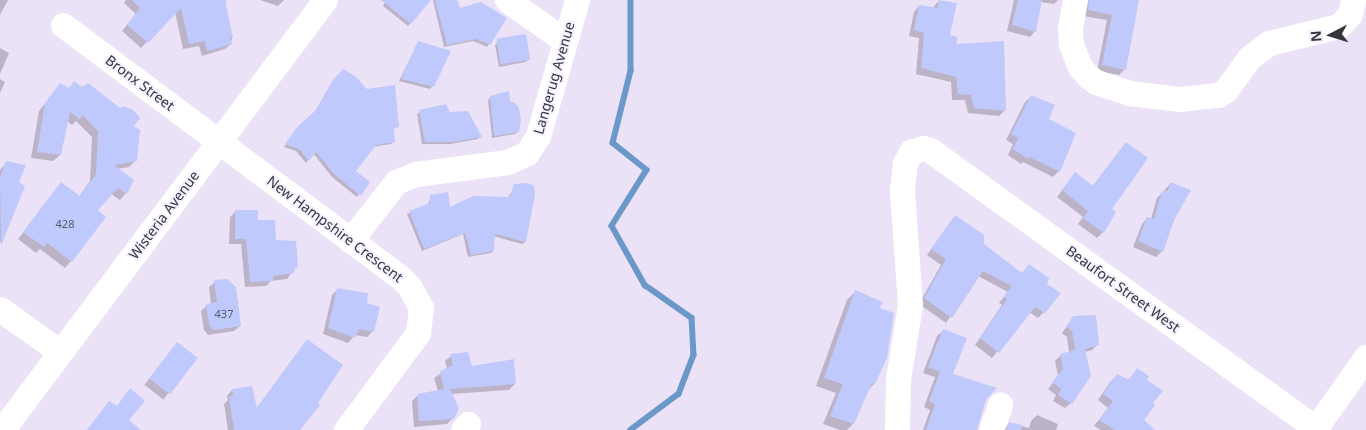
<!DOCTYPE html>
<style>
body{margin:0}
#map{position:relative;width:1366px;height:430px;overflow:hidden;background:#ebe2f8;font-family:"Noto Sans",sans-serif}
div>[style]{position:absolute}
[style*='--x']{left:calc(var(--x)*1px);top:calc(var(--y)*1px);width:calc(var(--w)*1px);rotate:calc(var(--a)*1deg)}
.shadow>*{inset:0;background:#0003;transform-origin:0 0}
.stream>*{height:5.5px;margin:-2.75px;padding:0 2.75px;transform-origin:2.75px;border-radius:2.75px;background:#6a98c8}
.building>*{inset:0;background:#c0c9fb;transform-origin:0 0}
.minor>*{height:25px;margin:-12.5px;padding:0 12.5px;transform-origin:12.5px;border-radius:12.5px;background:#fff}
span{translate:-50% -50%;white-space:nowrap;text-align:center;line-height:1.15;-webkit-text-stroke:4px #f6f1fe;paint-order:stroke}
.number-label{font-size:11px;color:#59596c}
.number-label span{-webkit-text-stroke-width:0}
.street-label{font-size:14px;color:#37343c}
.north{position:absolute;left:1306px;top:10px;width:50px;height:50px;-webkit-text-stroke:4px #f6f1fe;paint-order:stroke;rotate:265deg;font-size:14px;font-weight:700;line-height:20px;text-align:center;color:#37343c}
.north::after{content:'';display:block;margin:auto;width:18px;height:22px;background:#37343c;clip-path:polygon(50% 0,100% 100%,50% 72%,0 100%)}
</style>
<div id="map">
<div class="shadow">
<div style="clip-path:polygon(0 0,8px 0,0 15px)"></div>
<div style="clip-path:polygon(126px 0,226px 0,224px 5px,232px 38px,231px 44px,225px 49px,202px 56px,199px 46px,183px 49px,175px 12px,141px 48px,122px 31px,136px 14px,124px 3px)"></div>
<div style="clip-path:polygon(260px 0,284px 0,278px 6px)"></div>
<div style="clip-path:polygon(386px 0,429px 0,408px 26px,383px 6px)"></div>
<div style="clip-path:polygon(433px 0,456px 0,459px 9px,505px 19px,487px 47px,473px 41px,444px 47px)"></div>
<div style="clip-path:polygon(939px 0,949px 36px,1005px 110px,999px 116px,968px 113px,965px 100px,952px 100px,951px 82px,916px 74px,919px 38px,909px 36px,914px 12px,919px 6px,933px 8px)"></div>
<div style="clip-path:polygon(1014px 0,1058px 0,1054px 4px,1040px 2px,1035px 31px,1030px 37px,1007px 31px)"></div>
<div style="clip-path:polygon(1082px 0,1138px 0,1124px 70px,1119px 75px,1097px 71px,1107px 20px,1083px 16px)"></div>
<div style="clip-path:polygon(498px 42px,528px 60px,526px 62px,499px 67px,495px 45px)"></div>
<div style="clip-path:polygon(418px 43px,433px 86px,430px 89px,399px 81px)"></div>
<div style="clip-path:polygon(0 48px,9px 53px,0 74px)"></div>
<div style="clip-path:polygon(343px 71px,397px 126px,393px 129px,394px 141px,391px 144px,372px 147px,354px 171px,368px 182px,357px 197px,332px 177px,313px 153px,306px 163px,296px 151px,284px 147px,296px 130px,314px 113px,331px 84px)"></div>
<div style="clip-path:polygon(0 79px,5px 82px,0 93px)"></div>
<div style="clip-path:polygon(74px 83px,132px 126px,136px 160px,129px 167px,117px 169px,126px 193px,120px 200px,111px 194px,96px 211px,71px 261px,65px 268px,40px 249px,36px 253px,18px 239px,61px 183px,79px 197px,90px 181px,92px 137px,76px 121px,72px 125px,67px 121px,60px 155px,53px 161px,31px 158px,39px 111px,60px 85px,68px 89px)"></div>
<div style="clip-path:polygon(491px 97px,518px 132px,515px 134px,492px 138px,488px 100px)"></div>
<div style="clip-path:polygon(1031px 97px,1048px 119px,1059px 171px,1053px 177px,1023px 162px,1021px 164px,1008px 155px,1013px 144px,1006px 140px,1025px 102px)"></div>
<div style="clip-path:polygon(420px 112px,449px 114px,480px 137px,478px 139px,450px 144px,422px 144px,417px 114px)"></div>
<div style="clip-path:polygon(1121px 149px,1111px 210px,1103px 232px,1097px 238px,1078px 224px,1083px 217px,1057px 197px,1070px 180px,1092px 187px)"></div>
<div style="clip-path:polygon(7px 162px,18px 182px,23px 186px,0 243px,0 170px)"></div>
<div style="clip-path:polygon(1170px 184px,1174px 220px,1162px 251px,1156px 257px,1133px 247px,1142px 224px,1147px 218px,1151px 219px,1157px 198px)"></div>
<div style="clip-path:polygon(515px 185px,534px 195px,525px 242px,522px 244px,493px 236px,493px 251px,491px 253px,468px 257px,463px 234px,422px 251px,407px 214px,428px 205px,431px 196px,449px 209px,508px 198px)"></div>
<div style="clip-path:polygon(236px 211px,256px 221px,296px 267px,287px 279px,271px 281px,266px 286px,245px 287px,241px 244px,229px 244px,230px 217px)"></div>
<div style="clip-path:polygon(950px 223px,1022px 274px,1046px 284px,1044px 312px,1038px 318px,1029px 312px,992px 358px,975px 345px,1002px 305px,999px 303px,1008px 292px,978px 276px,946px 323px,919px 304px,941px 265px,927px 255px)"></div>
<div style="clip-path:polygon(215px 282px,240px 326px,234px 331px,208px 335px,204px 330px,201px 311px,207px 305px,211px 305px,209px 287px)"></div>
<div style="clip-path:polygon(338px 289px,365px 304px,373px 331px,367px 337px,355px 335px,348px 343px,323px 334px,332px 295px)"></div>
<div style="clip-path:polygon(855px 292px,879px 309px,886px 357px,874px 384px,868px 390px,853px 424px,847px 430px,840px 430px,823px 424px,836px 393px,816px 386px,847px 300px)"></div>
<div style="clip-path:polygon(1073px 317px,1097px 345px,1092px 350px,1085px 352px,1071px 403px,1065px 408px,1053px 401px,1056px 395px,1048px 389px,1058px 376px,1055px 361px,1061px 355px,1069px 353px,1067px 337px,1062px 333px)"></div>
<div style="clip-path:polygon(943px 331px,952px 375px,985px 399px,976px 430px,923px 430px,930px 410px,924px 407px,935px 377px,923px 373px,937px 336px)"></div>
<div style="clip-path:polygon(307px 340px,298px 430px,228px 430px,224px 404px,228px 400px,227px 396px,232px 390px,251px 387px,256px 409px)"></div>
<div style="left:177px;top:343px;width:24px;height:53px;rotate:38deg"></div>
<div style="clip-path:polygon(451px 356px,471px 368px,515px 384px,509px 390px,451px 394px,453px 418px,447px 424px,414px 427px,412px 401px,418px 395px,438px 391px,434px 378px,447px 369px,445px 361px)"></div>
<div style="clip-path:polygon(1137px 370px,1145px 380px,1151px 403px,1140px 430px,1101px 430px,1094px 426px,1108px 408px,1098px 400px,1111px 381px,1117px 376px,1127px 381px)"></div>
<div style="clip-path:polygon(1037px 415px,1058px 424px,1056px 430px,1003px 430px,1010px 423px,1029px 428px,1031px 421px)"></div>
</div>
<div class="stream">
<div style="--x:631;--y:0;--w:71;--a:90"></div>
<div style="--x:631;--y:71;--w:74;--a:104"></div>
<div style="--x:613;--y:143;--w:43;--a:38.5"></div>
<div style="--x:647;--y:170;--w:66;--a:122"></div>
<div style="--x:612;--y:226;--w:68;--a:60.8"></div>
<div style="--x:645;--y:285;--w:57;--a:35.1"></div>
<div style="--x:692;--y:318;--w:37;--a:87"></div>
<div style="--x:694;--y:355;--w:42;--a:111"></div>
<div style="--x:679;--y:394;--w:60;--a:143.1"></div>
</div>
<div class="building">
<div style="clip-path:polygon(132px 0,225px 0,233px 38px,230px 38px,232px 44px,207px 51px,205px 41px,189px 44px,181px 8px,148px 43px,127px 25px,140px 8px)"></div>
<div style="clip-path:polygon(381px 0,431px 0,411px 24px)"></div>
<div style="clip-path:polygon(435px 0,457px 0,460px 8px,481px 2px,507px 18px,490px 45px,476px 39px,447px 45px)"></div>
<div style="clip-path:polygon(938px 0,957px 3px,950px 35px,958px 37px,956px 44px,1004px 41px,1006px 111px,974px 108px,971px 95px,958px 94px,956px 77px,921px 68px,924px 33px,914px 30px,919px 5px,938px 8px)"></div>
<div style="clip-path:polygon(1018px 0,1042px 0,1036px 32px,1012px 25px)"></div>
<div style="clip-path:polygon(1089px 0,1139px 0,1126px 70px,1102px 65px,1112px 15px,1088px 10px)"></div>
<div style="left:526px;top:34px;width:26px;height:30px;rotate:81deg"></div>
<div style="clip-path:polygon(418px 41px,451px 51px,434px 87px,401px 79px)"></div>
<div style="clip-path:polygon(343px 69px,355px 76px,367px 89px,395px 85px,399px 127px,394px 128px,395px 142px,376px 145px,356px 171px,370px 182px,361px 196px,334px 174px,316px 152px,309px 161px,299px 149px,285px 144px,298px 126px,316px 110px,333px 80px)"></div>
<div style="clip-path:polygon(74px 81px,82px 87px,88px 83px,120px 108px,123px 106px,133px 110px,140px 118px,134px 126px,140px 130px,137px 161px,114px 165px,134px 180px,127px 194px,118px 188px,98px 210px,106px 217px,72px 262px,47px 243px,44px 247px,23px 232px,61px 182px,80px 196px,96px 174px,98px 131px,83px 115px,79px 119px,70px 112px,61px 155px,37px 152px,45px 103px,60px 83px,69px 88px)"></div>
<div style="clip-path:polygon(509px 91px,510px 101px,515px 103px,519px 108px,521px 120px,519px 132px,494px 136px,490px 96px)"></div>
<div style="clip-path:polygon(1031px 95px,1055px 105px,1049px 119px,1076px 133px,1060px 172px,1029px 157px,1028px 159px,1013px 149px,1018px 138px,1011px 134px)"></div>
<div style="clip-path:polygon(446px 104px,450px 112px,468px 111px,482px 137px,453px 142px,425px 142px,419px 110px)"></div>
<div style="clip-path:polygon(1126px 142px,1148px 158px,1112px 209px,1116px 212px,1104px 233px,1083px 218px,1088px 211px,1062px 190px,1075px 172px,1093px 186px)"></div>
<div style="clip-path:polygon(6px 161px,26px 165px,19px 182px,25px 186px,1px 246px,0 177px)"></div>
<div style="clip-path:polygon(1170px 182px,1191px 190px,1174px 220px,1163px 252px,1138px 241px,1147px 217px,1154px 219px,1162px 191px,1168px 191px)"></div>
<div style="clip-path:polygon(528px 183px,534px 186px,535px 195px,526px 242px,495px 234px,494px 251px,471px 255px,465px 233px,424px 249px,409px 211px,430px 203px,430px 195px,448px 192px,450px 207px,473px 196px,510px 197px,514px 184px)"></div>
<div style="clip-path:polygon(235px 210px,258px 210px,258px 220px,275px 220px,276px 240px,296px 241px,298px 267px,295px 268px,294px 273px,273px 276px,273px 281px,250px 282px,246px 239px,235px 239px)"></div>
<div style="clip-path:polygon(955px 215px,984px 235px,984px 244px,1022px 273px,1029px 264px,1049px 278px,1047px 284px,1061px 293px,1045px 313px,1035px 307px,999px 353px,980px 338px,1007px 299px,1004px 296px,1012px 286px,983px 271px,952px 318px,924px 298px,946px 259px,931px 249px)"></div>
<div style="clip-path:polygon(227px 279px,236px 287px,241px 326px,214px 330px,209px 325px,206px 304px,217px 302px,214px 280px)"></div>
<div style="clip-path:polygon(337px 288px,368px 293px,367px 303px,380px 307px,374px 332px,359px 329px,355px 338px,328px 328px)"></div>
<div style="clip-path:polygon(855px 290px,883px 302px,880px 308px,894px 313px,887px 358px,875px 384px,872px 383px,854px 424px,830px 416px,843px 384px,824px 378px)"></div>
<div style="clip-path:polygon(1096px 315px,1099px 345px,1085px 349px,1091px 376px,1072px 404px,1058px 395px,1061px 389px,1052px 382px,1063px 369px,1060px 354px,1075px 350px,1072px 331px,1067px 327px,1073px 316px)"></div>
<div style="clip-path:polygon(943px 329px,967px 338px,953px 374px,997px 388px,986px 400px,977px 430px,926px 430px,935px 404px,929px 401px,940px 372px,928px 367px)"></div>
<div style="clip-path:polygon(307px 339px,343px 365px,318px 403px,320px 405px,300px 430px,234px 430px,229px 397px,233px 395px,232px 389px,252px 386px,257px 408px)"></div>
<div style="left:177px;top:342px;width:26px;height:46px;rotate:37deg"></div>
<div style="clip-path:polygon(468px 352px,472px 366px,514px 359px,516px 384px,450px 389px,459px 408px,454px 419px,419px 421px,417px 394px,444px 389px,440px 371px,453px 365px,450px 354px)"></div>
<div style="clip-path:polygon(1137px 368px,1149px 376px,1147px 380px,1163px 391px,1153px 403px,1155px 405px,1144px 420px,1155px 430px,1115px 430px,1099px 420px,1113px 401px,1103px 394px,1117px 374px,1129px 380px)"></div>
<div style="clip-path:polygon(130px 388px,145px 401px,129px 420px,141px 430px,87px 430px,109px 401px,117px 406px)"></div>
<div style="clip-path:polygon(1009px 422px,1022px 425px,1021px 430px,1006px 430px)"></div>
</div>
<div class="minor">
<div style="--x:507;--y:0;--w:70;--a:35.1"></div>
<div style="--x:1075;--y:0;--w:27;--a:100"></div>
<div style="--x:1070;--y:27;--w:17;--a:87"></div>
<div style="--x:1071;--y:44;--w:25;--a:69"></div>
<div style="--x:1080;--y:67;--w:13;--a:48"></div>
<div style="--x:1089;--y:77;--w:9;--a:36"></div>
<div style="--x:1096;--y:82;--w:35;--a:18"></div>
<div style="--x:1129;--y:93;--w:50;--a:6.8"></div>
<div style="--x:1179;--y:99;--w:39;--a:-6"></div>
<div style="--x:1218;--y:95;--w:9;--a:-32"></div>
<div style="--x:1226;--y:90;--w:39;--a:-54"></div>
<div style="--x:1249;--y:58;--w:25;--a:-37"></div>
<div style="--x:1269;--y:43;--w:72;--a:-13.7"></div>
<div style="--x:1339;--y:26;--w:16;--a:-47"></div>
<div style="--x:1350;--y:14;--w:14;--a:-78"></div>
<div style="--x:63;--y:25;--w:419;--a:36.8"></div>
<div style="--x:399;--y:276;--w:14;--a:45"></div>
<div style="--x:409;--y:286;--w:25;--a:61"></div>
<div style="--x:421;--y:308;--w:25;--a:97"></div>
<div style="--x:418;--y:333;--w:121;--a:126.6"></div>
<div style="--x:350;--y:241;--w:75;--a:-52.1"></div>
<div style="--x:396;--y:182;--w:22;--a:-22"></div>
<div style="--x:416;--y:174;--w:92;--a:-7.5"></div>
<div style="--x:507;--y:162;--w:22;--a:-24"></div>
<div style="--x:527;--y:153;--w:20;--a:-57"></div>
<div style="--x:538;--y:136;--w:141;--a:-74"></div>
<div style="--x:0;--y:309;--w:74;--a:35.6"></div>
<div style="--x:2;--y:430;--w:538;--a:-53.09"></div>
<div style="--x:463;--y:430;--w:8;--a:-50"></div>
<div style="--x:897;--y:430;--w:51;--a:-88.9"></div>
<div style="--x:898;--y:379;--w:75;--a:-80.8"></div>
<div style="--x:910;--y:305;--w:115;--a:-94"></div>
<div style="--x:902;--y:190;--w:27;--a:-84"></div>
<div style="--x:905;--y:163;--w:13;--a:-61"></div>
<div style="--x:911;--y:152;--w:13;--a:-18"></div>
<div style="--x:923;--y:148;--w:7;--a:16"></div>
<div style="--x:930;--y:150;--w:475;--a:35.8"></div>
<div style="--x:991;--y:430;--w:27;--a:-70"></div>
<div style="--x:1314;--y:430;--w:90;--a:-54.5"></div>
</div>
<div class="number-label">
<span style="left:65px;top:224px">428</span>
<span style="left:224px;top:314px">437</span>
</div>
<div class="street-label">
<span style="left:554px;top:78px;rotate:-74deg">Langerug Avenue</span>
<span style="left:140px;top:83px;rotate:37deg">Bronx Street</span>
<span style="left:164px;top:215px;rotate:-53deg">Wisteria Avenue</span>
<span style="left:335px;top:229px;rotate:37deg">New Hampshire Crescent</span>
<span style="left:1123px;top:289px;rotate:36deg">Beaufort Street West</span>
</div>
<div class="north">N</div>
</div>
